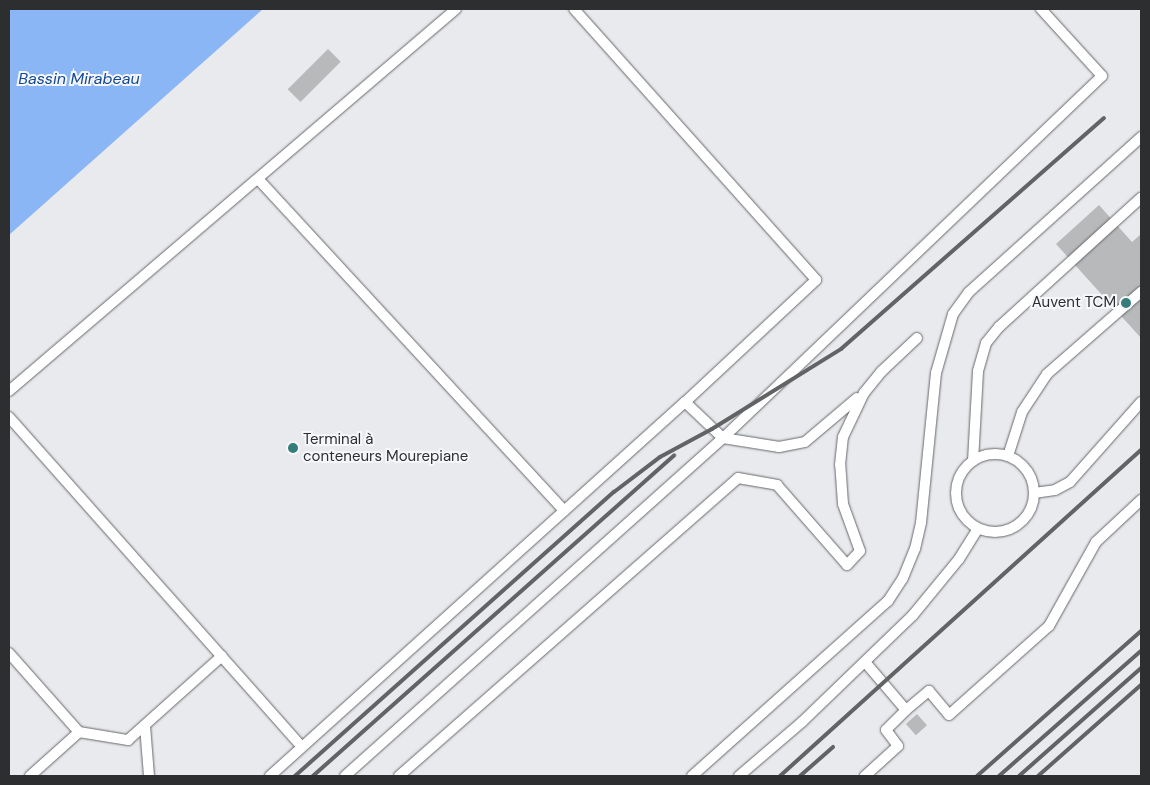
<!DOCTYPE html>
<meta charset="utf-8">
<style>
body{margin:0}
#map{position:relative;width:1150px;height:785px;overflow:hidden;background:#e9eaed;font-family:"DM Sans",sans-serif}
div>[style]{position:absolute}
[style*='--x']{left:calc(var(--x)*1px);top:calc(var(--y)*1px);width:calc(var(--w)*1px);rotate:calc(var(--a)*1deg)}
.water>*{inset:0;background:#8bb6f6}
.building>*{inset:0;background:#b7b9bb;transform-origin:0 0}
.roads{filter:drop-shadow(0 0 1px #66676a) drop-shadow(0 0 1px #66676a)}
.service>*{height:10px;margin:-5px;padding:0 5px;transform-origin:5px;border-radius:5px;background:#fff}
.service>.ring{margin:-5px;padding:0;box-sizing:content-box;background:none;border:10px solid #fff;border-radius:50%}
.rail>*{height:4px;margin:-2px;padding:0 2px;transform-origin:2px;border-radius:2px;background:#626364}
.dots>*{width:14px;height:14px;translate:-50% -50%;box-sizing:border-box;border:2px solid #f6f7fa;border-radius:50%}
span{translate:-50% -50%;white-space:nowrap;text-align:center;line-height:1.15;-webkit-text-stroke:4px #f6f7fa;paint-order:stroke}
.poi-label{font-size:15px;color:#2d2e2f}
.right{translate:-100% -50%;text-align:right}
.left{translate:0 -50%;text-align:left}
.water-label{font-size:16px;color:#134992;font-style:italic}
.frame{position:absolute;inset:0;border:10px solid #2d2e2f;pointer-events:none}
</style>
<div id="map">
<div class="water">
<div style="clip-path:polygon(9px 9px,263px 9px,9px 235px)"></div>
</div>
<div class="building">
<div style="left:328px;top:49px;width:18px;height:57px;rotate:45deg"></div>
<div style="clip-path:polygon(1099px 205px,1132px 242px,1141px 234px,1141px 338px,1056px 244px)"></div>
<div style="left:917px;top:714px;width:15px;height:15px;rotate:48deg"></div>
</div>
<div class="roads">
<div class="service">
<div style="--x:574;--y:9;--w:363;--a:48.2"></div>
<div style="--x:816;--y:280;--w:179;--a:137"></div>
<div style="--x:685;--y:402;--w:52;--a:43.5"></div>
<div style="--x:723;--y:438;--w:57;--a:9.1"></div>
<div style="--x:779;--y:447;--w:26;--a:-11"></div>
<div style="--x:805;--y:442;--w:68;--a:-40.2"></div>
<div style="--x:259;--y:180;--w:450;--a:47.3"></div>
<div style="--x:9;--y:391;--w:588;--a:-40.52"></div>
<div style="--x:9;--y:417;--w:441;--a:48.4"></div>
<div class="ring" style="left:956px;top:454px;width:68px;height:68px"></div>
<div style="--x:1008;--y:456;--w:46;--a:-72.3"></div>
<div style="--x:1022;--y:412;--w:45;--a:-56.7"></div>
<div style="--x:1047;--y:374;--w:125;--a:-41.1"></div>
<div style="--x:973;--y:461;--w:90;--a:-86.8"></div>
<div style="--x:978;--y:371;--w:29;--a:-74"></div>
<div style="--x:986;--y:343;--w:21;--a:-51"></div>
<div style="--x:999;--y:327;--w:192;--a:-42.3"></div>
<div style="--x:1034;--y:493;--w:21;--a:-8"></div>
<div style="--x:1055;--y:490;--w:17;--a:-28"></div>
<div style="--x:1070;--y:482;--w:107;--a:-48.4"></div>
<div style="--x:9;--y:653;--w:106;--a:48.5"></div>
<div style="--x:865;--y:662;--w:63;--a:49.5"></div>
<div style="--x:906;--y:710;--w:28;--a:135"></div>
<div style="--x:886;--y:730;--w:20;--a:53"></div>
<div style="--x:898;--y:746;--w:45;--a:137.7"></div>
<div style="--x:906;--y:710;--w:30;--a:-40"></div>
<div style="--x:929;--y:691;--w:31;--a:50"></div>
<div style="--x:949;--y:715;--w:134;--a:-41.7"></div>
<div style="--x:1049;--y:626;--w:96;--a:-60.8"></div>
<div style="--x:1096;--y:542;--w:62;--a:-43"></div>
<div style="--x:145;--y:726;--w:50;--a:85.4"></div>
<div style="--x:30;--y:776;--w:66;--a:-41.9"></div>
<div style="--x:79;--y:732;--w:50;--a:9.3"></div>
<div style="--x:128;--y:740;--w:126;--a:-41.8"></div>
<div style="--x:270;--y:776;--w:559;--a:-42.03"></div>
<div style="--x:345;--y:776;--w:507;--a:-41.8"></div>
<div style="--x:723;--y:438;--w:524;--a:-43.69"></div>
<div style="--x:1102;--y:76;--w:91;--a:-132.3"></div>
<div style="--x:399;--y:776;--w:451;--a:-41.3"></div>
<div style="--x:738;--y:478;--w:40;--a:10"></div>
<div style="--x:777;--y:485;--w:106;--a:48.8"></div>
<div style="--x:847;--y:565;--w:19;--a:-47"></div>
<div style="--x:860;--y:551;--w:50;--a:-109.9"></div>
<div style="--x:843;--y:504;--w:39;--a:-94"></div>
<div style="--x:840;--y:465;--w:28;--a:-84"></div>
<div style="--x:843;--y:437;--w:49;--a:-64.5"></div>
<div style="--x:864;--y:393;--w:28;--a:-51"></div>
<div style="--x:882;--y:371;--w:48;--a:-43.3"></div>
<div style="--x:692;--y:776;--w:263;--a:-41.8"></div>
<div style="--x:888;--y:601;--w:27;--a:-57"></div>
<div style="--x:903;--y:578;--w:31;--a:-68"></div>
<div style="--x:915;--y:549;--w:27;--a:-77"></div>
<div style="--x:921;--y:523;--w:151;--a:-84.3"></div>
<div style="--x:936;--y:373;--w:61;--a:-73.9"></div>
<div style="--x:953;--y:314;--w:27;--a:-54"></div>
<div style="--x:969;--y:292;--w:232;--a:-42"></div>
<div style="--x:739;--y:776;--w:83;--a:-40.6"></div>
<div style="--x:802;--y:722;--w:154;--a:-43.9"></div>
<div style="--x:913;--y:615;--w:72;--a:-50.6"></div>
<div style="--x:959;--y:559;--w:36;--a:-58"></div>
</div>
</div>
<div class="rail">
<div style="--x:295;--y:776;--w:427;--a:-41.7"></div>
<div style="--x:614;--y:492;--w:58;--a:-37.3"></div>
<div style="--x:660;--y:457;--w:59;--a:-28.3"></div>
<div style="--x:712;--y:429;--w:152;--a:-31.8"></div>
<div style="--x:841;--y:349;--w:350;--a:-41.3"></div>
<div style="--x:313;--y:776;--w:483;--a:-41.6"></div>
<div style="--x:780;--y:776;--w:486;--a:-42.1"></div>
<div style="--x:800;--y:776;--w:44;--a:-41.3"></div>
<div style="--x:977;--y:776;--w:219;--a:-41.5"></div>
<div style="--x:999;--y:776;--w:189;--a:-41.4"></div>
<div style="--x:1019;--y:776;--w:163;--a:-41.5"></div>
<div style="--x:1038;--y:776;--w:137;--a:-41.5"></div>
</div>
<div class="dots">
<div style="left:1126px;top:303px;background:#347d7a"></div>
<div style="left:293px;top:448px;background:#347d7a"></div>
</div>
<div class="poi-label">
<span class="right" style="left:1116px;top:303px">Auvent TCM</span>
<span class="left" style="left:303px;top:448px">Terminal à<br>conteneurs Mourepiane</span>
</div>
<div class="water-label">
<span style="left:79px;top:79px">Bassin Mirabeau</span>
</div>
<div class="frame"></div>
</div>
